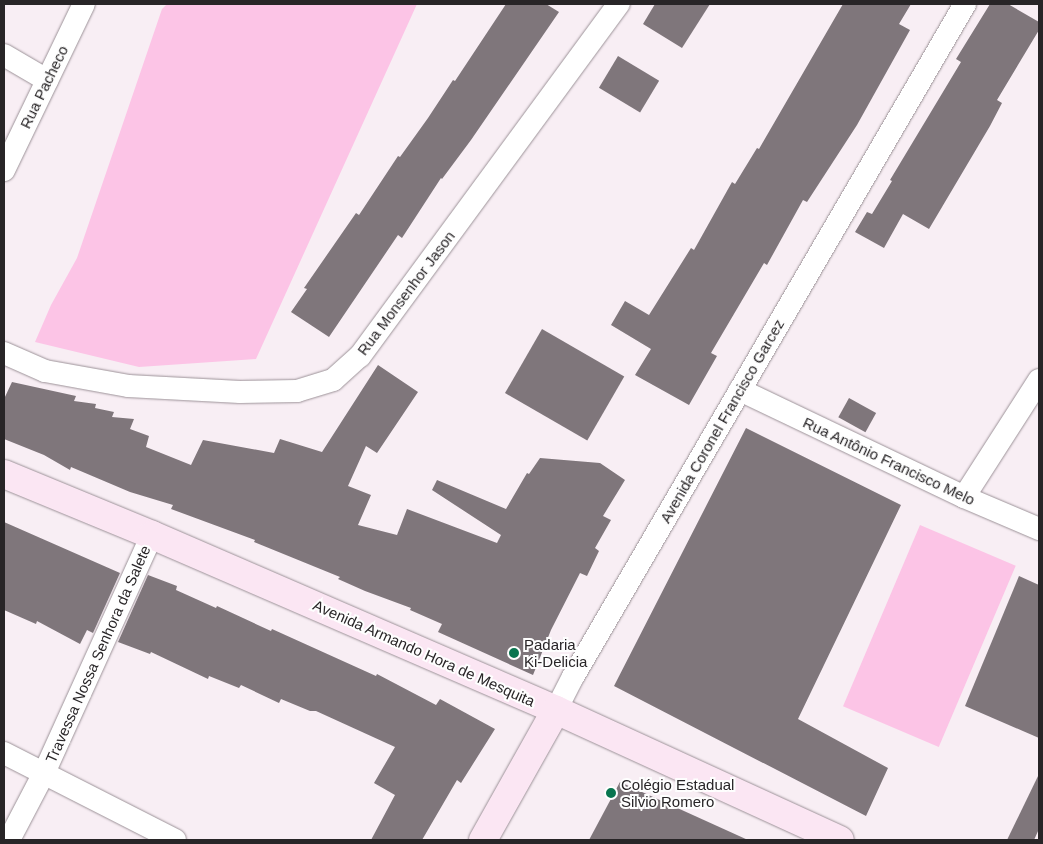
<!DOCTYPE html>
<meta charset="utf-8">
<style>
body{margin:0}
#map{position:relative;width:1043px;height:844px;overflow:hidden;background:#f8eef4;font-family:Arial,sans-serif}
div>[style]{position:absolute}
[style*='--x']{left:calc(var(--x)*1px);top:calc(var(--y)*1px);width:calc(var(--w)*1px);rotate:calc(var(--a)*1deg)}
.green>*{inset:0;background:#fcc4e6;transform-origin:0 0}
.building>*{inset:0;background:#7f767b;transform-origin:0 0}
.roads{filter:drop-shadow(0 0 1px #9c9298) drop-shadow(0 0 1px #9c9298)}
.street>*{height:22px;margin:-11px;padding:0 11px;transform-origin:11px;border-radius:11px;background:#fff}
.secondary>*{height:28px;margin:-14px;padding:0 14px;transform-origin:14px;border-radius:14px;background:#fbe6f3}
.dots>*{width:14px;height:14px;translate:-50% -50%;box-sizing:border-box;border:2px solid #fefefe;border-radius:50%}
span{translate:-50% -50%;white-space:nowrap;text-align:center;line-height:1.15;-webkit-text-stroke:4px #fefefe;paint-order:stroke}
.street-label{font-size:15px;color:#282527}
.poi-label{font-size:15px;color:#282527}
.left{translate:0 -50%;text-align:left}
.frame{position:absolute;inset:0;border:5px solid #282527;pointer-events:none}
</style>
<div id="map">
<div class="green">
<div style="clip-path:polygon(167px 4px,417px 4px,256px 359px,139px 367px,35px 342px,51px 305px,77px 258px,162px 9px)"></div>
<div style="left:920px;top:525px;width:104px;height:197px;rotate:23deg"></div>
</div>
<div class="building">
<div style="clip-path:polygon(506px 4px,546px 4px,559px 12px,471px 140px,442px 179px,441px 178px,402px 238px,398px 235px,329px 337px,291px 312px,307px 289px,304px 288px,356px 213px,359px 215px,398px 156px,400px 157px,428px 118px,453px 80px,455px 81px)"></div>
<div style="clip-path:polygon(655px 4px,710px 4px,682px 48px,643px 24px)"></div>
<div style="clip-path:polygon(843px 4px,911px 4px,899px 24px,910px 30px,857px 125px,807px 202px,803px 200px,767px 265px,764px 263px,711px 353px,717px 356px,689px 405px,635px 375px,651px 349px,611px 325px,625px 301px,649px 315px,691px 248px,694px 250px,732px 182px,735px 184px,757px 148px,759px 149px)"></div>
<div style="clip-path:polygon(990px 4px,1008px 4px,1039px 22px,1039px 30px,997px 100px,1002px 103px,990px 126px,929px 229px,903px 214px,884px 248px,855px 232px,867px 212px,872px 214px,892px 181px,890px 180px,961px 62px,956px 59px)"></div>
<div style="left:618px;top:56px;width:48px;height:37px;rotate:31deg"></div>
<div style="left:542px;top:329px;width:95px;height:74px;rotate:30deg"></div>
<div style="clip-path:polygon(378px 365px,418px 392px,377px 453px,366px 446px,348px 486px,371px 495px,358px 525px,397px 535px,407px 509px,497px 543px,501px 535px,432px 490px,437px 480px,506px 509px,527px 473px,529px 474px,540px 458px,600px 463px,625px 480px,603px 516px,611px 520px,595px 548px,599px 551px,587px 576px,580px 573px,551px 630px,533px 675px,438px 632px,442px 624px,410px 610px,411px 608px,365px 591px,338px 579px,340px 577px,254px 542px,255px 540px,171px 509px,173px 505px,130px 492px,71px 467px,70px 470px,44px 455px,4px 439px,4px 399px,12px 382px,76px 396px,74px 401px,96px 404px,95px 408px,114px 412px,112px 417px,134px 419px,130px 429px,149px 436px,146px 447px,191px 465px,203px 440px,274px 453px,280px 439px,322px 452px)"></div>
<div style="left:849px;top:398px;width:31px;height:22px;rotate:29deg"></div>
<div style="clip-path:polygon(746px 428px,901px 505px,798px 719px,888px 768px,866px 816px,614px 686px)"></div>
<div style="clip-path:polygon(4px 522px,120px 573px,93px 633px,87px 630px,80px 644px,37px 621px,36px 624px,4px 610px)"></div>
<div style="clip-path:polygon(148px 575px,177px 586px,176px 590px,216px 608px,217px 606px,271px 631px,272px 629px,376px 676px,377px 674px,436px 705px,440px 699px,495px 729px,461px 783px,457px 780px,422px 840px,371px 840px,395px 795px,374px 783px,395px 747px,316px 711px,310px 711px,281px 699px,279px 703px,241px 685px,239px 688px,209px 676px,208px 679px,151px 652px,150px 654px,118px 642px)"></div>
<div style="clip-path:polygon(1019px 576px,1039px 585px,1039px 738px,965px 706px)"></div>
<div style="clip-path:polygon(1039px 774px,1039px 829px,1034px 840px,1007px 840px)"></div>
<div style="clip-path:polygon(620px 782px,748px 840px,589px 840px)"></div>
</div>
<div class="roads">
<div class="street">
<div style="--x:4;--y:55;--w:50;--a:30.2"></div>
<div style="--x:4;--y:170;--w:184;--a:-64.3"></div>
<div style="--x:4;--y:353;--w:45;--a:23.7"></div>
<div style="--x:45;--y:371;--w:84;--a:10.2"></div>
<div style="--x:128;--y:386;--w:112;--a:3.1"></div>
<div style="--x:240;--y:392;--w:57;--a:-1"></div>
<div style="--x:297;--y:391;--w:38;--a:-17"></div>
<div style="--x:333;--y:380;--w:36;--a:-42"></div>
<div style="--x:360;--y:356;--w:437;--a:-53.7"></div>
<div style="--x:740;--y:390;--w:248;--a:25.5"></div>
<div style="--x:964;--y:497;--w:82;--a:23.1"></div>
<div style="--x:964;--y:497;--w:139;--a:-57.3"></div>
<div style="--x:556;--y:710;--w:37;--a:-63"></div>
<div style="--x:573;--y:677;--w:779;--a:-59.78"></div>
<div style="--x:4;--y:753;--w:192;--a:27"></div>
<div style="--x:9;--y:840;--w:76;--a:-62.4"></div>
<div style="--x:44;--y:773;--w:261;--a:-65.6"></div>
</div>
<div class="secondary">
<div style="--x:4;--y:474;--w:160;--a:22.4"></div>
<div style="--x:152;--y:535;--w:440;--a:23.4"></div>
<div style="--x:556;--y:710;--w:312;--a:24.6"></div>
<div style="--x:483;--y:840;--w:149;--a:-60.7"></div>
</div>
</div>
<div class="dots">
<div style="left:514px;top:653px;background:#09754f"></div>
<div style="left:611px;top:793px;background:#09754f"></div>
</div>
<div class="street-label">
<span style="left:44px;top:87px;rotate:-64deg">Rua Pacheco</span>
<span style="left:406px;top:293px;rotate:-53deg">Rua Monsenhor Jason</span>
<span style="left:722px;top:421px;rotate:-60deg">Avenida Coronel Francisco Garcez</span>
<span style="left:889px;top:461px;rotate:25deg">Rua Antônio Francisco Melo</span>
<span style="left:424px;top:653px;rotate:24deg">Avenida Armando Hora de Mesquita</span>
<span style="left:98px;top:654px;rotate:-66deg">Travessa Nossa Senhora da Salete</span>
</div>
<div class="poi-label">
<span class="left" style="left:524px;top:653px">Padaria<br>Ki-Delicia</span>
<span class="left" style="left:621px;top:793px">Colégio Estadual<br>Silvio Romero</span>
</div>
<div class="frame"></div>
</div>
